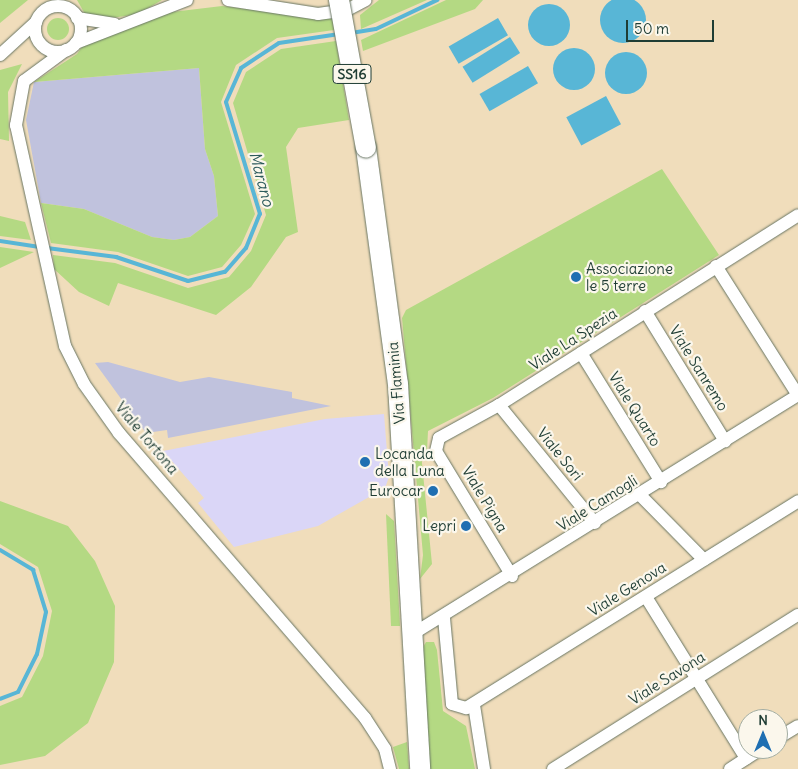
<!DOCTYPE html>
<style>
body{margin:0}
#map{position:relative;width:798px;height:769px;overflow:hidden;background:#f0ddbb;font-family:Delius,sans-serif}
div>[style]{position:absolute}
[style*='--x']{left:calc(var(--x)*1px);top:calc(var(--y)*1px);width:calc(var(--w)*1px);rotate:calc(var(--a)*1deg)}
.built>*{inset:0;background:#dad6f7}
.industrial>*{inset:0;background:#c0c2dd}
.green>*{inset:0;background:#b4d983}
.round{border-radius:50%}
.water>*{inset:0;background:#58b6d6;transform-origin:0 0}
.stream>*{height:4px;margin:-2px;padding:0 2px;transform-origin:2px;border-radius:2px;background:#58b6d6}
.roads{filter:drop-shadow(0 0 1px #687563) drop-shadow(0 0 1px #687563)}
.minor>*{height:12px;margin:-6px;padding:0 6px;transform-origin:6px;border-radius:6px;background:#fff}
.minor>.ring{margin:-6px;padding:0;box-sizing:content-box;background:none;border:12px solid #fff;border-radius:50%}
.primary>*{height:20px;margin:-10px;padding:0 10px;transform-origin:10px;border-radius:10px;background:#fff}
.bridges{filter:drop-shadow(0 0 1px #687563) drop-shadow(0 0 1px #687563)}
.primary-bridge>*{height:20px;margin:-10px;padding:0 10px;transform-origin:10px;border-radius:10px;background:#fff}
.dots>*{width:14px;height:14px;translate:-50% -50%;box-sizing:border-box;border:2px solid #fbf7ec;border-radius:50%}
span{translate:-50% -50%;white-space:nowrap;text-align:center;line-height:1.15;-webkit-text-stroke:4.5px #fbf7ec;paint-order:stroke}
.shield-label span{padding:1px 4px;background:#fbf7ec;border:1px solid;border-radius:4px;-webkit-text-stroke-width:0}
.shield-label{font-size:14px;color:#1f3d34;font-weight:700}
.poi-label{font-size:15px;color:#1f3d34}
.left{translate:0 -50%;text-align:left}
.right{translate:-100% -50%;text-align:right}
.street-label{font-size:15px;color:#1f3d34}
.water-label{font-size:16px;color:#2d5b5c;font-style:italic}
.north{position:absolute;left:738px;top:709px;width:50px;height:50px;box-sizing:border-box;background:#fbf7ec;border:1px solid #a3ada2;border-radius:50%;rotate:0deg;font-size:14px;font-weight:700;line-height:20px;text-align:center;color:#1f3d34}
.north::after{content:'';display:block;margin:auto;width:18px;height:22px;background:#1f6fb2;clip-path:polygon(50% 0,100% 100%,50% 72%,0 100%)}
.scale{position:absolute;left:626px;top:20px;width:88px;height:22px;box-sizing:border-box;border:2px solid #1f3d34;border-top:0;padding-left:6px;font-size:15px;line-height:18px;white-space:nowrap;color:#1f3d34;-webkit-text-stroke:4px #fbf7ec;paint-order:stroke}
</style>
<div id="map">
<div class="built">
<div style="clip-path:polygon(384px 414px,389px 477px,385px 488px,318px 526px,234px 547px,198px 503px,204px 498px,163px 451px,325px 419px)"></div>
</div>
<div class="industrial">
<div style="clip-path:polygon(199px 68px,205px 149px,214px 176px,218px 216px,190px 237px,174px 240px,152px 237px,84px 209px,41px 203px,26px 120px,34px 82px)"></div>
<div style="clip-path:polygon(108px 362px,180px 382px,209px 377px,292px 392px,292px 398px,331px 406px,168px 438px,167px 430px,146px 433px,95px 363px)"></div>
</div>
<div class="green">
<div style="clip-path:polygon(0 0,28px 0,0 23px)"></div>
<div style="clip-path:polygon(77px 0,162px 0,138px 14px,112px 18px,85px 14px)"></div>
<div style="clip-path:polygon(379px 0,427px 0,361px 29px,360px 15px)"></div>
<div style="clip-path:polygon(446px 0,483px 0,475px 9px,363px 51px,361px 40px)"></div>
<div style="clip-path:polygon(222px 6px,333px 19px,334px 30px,277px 38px,236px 65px,221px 102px,255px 214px,241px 245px,222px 267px,188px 276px,118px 252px,51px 243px,41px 203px,84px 209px,152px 237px,174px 240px,190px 237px,218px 216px,214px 176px,205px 149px,199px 68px,34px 82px,77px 54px,87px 40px,172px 12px)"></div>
<div class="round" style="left:47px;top:18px;width:22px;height:22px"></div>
<div style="clip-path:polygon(336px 41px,349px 120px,298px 128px,286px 147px,298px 232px,286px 237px,251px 287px,216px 315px,118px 283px,109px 306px,79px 292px,54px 269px,53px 255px,115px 263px,188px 288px,229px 277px,251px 251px,266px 215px,233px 103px,246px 72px,281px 49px)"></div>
<div style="clip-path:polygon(22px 64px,8px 92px,9px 141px,0 139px,0 70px)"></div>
<div style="clip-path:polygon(662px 169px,719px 255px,493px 398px,428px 431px,427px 452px,421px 453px,432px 564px,420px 579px,423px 555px,402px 318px,406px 310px)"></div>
<div style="clip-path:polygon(0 216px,25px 222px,31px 240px,0 236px)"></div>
<div style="clip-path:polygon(0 247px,34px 252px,0 268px)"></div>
<div style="clip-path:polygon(0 501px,68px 526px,95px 561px,115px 606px,114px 662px,88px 723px,45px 756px,0 765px,0 706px,22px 697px,43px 656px,52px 611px,38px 567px,0 544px)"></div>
<div style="clip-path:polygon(386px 514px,394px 521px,400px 626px,391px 626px)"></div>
<div style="clip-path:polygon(426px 642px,434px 642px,437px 650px,443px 711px,466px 726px,475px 769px,429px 769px,422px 649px)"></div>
<div style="clip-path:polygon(407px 742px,409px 769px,399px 769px,393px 747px)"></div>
</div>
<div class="water">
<div class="round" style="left:600px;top:-3px;width:46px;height:46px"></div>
<div class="round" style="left:528px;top:4px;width:42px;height:42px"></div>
<div style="left:498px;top:18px;width:20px;height:57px;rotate:60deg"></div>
<div style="left:510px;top:37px;width:19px;height:56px;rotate:58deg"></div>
<div class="round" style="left:553px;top:48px;width:42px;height:42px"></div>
<div class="round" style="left:605px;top:52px;width:42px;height:42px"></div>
<div style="left:528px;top:66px;width:20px;height:56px;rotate:60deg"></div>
<div style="left:606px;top:96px;width:32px;height:45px;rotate:62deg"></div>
</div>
<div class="stream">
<div style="--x:351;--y:33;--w:25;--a:-9"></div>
<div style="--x:376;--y:29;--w:68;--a:-25.4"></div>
<div style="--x:0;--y:241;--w:40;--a:8.5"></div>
<div style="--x:47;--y:248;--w:70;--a:7.4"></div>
<div style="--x:116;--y:257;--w:76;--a:18.4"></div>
<div style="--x:188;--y:281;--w:38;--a:-14"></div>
<div style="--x:225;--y:272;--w:32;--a:-49"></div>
<div style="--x:246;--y:248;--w:37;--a:-68"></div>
<div style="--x:260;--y:214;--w:117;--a:-106.9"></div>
<div style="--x:226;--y:102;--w:37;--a:-66"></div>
<div style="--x:241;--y:68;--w:45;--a:-33.3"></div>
<div style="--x:279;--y:43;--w:61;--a:-8.5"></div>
<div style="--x:0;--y:550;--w:39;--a:31"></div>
<div style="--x:33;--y:570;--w:44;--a:72.8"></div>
<div style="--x:46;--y:612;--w:43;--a:102.1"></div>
<div style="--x:37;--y:654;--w:42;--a:116.6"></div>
<div style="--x:18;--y:692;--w:19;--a:159"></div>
</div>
<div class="roads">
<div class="minor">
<div style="--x:228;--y:0;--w:91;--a:8.8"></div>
<div style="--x:318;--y:14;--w:29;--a:-8"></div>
<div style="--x:347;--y:10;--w:21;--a:-28"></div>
<div class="ring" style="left:35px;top:6px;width:34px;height:34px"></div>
<div style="--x:77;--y:18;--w:38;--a:9"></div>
<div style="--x:76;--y:43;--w:119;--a:-21.2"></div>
<div style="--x:66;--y:50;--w:52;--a:143.6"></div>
<div style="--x:24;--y:81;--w:45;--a:100.3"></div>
<div style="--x:16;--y:125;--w:226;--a:77.5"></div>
<div style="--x:65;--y:346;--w:42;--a:63.4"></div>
<div style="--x:84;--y:384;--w:60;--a:54.5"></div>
<div style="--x:119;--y:433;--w:376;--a:49.2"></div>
<div style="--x:365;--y:718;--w:37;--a:57"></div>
<div style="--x:385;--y:749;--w:21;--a:76"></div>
<div style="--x:0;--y:55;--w:49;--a:-42.5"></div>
<div style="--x:716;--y:266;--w:153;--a:57.6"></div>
<div style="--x:645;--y:311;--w:153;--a:58.4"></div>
<div style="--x:581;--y:353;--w:152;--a:58.2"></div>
<div style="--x:499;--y:405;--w:152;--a:50.9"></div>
<div style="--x:640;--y:495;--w:91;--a:45.4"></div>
<div style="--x:512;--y:576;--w:146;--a:-121.3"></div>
<div style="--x:436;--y:451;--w:13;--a:-77"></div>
<div style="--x:439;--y:438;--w:68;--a:-28.8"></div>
<div style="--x:499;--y:405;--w:354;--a:-32.4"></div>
<div style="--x:646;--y:597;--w:190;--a:58.2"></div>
<div style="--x:444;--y:618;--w:86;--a:84.7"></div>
<div style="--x:452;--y:704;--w:15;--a:16"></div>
<div style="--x:466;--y:708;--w:391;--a:-31.9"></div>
<div style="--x:411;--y:635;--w:455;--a:-31.8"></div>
<div style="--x:474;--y:705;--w:65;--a:81.1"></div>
<div style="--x:778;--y:738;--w:23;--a:-31"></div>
<div style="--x:553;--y:769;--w:289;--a:-32.2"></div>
<div style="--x:730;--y:769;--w:37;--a:-33"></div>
</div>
<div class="primary">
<div style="--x:366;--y:148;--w:238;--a:82.3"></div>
<div style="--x:398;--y:384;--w:386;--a:86.7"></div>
</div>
</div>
<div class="bridges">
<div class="primary-bridge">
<div style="--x:339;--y:0;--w:150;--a:79.7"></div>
</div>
</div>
<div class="dots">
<div style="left:576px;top:277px;background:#1f6fb2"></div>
<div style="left:365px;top:462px;background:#1f6fb2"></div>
<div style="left:433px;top:491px;background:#1f6fb2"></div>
<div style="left:466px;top:526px;background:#1f6fb2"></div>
</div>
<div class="shield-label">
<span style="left:352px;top:74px">SS16</span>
</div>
<div class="poi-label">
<span class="left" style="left:586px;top:277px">Associazione<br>le 5 terre</span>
<span class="left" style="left:375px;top:462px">Locanda<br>della Luna</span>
<span class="right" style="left:423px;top:491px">Eurocar</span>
<span class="right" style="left:456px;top:526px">Lepri</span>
</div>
<div class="street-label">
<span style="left:573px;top:339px;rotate:-33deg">Viale La Spezia</span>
<span style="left:699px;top:368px;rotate:58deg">Viale Sanremo</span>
<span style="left:396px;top:383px;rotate:-95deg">Via Flaminia</span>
<span style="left:635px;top:409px;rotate:58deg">Viale Quarto</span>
<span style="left:147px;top:438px;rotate:50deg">Viale Tortona</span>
<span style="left:560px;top:454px;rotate:51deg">Viale Sori</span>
<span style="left:485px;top:499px;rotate:59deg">Viale Pigna</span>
<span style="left:597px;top:503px;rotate:-32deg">Viale Camogli</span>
<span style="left:627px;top:589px;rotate:-32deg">Viale Genova</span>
<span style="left:667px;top:678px;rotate:-32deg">Viale Savona</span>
</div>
<div class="water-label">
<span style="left:262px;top:179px;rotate:75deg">Marano</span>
</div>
<div class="north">N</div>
<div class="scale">50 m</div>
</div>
